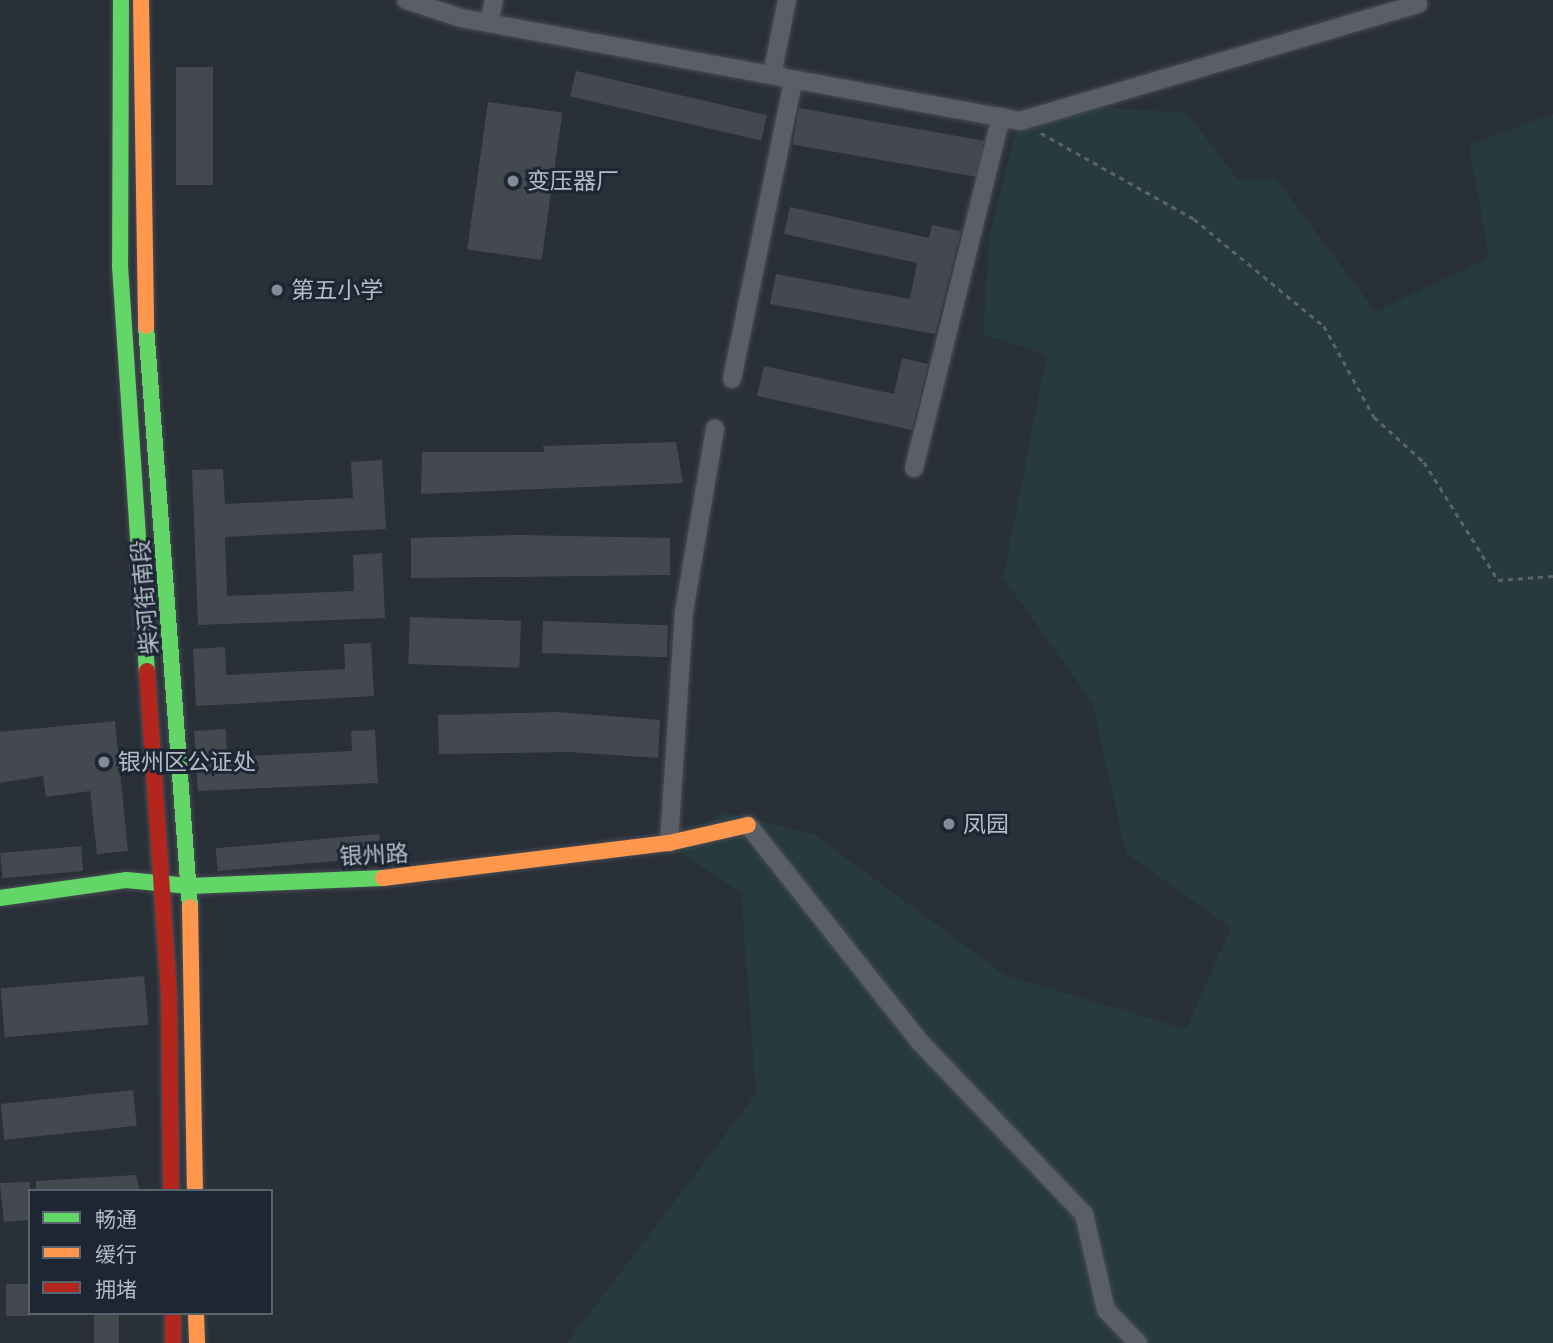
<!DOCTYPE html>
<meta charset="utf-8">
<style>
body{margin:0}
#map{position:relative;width:1553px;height:1343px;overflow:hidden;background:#2a3038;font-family:"Asap Condensed","Noto Sans SC",sans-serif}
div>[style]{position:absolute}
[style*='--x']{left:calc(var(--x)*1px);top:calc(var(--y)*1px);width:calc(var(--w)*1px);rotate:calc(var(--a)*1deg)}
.green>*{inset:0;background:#273a3e}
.building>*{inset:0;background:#444950;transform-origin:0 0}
.path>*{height:2.5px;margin-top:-1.25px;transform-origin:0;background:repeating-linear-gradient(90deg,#5d636a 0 5px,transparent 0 10px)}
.roads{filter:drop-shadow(0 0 2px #484c53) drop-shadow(0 0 2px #484c53)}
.street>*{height:18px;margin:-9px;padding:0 9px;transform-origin:9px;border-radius:9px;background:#5a5e66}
.fast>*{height:16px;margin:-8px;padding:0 8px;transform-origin:8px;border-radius:8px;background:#63d668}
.slow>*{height:16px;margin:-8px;padding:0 8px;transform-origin:8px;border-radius:8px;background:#ff974d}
.jam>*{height:16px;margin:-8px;padding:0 8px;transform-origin:8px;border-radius:8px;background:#b3261e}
.dots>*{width:19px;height:19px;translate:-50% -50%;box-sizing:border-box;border:4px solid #1d2633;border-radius:50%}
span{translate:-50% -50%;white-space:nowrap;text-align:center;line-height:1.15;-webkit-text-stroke:6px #1d2633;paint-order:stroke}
.poi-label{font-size:23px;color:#b4bcc9}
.left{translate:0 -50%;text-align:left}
.street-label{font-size:23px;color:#b4bcc9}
.legend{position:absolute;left:28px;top:1189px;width:245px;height:126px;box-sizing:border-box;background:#1d2633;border:2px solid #59626f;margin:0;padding:9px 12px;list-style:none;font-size:21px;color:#b4bcc9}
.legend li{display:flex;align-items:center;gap:14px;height:35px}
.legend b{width:35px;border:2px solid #59626f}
</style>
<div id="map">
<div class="green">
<div style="clip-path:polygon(1098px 107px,1187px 113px,1239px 181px,1276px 179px,1376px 312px,1489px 257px,1469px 145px,1553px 114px,1553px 1343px,567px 1343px,756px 1094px,741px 892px,667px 845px,723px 812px,815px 835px,1005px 975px,1186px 1029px,1231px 928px,1126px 853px,1092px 702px,1003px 578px,1047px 355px,983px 334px,990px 233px,1018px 124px)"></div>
</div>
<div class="building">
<div style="left:176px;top:67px;width:37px;height:118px"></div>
<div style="left:576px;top:71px;width:196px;height:26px;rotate:13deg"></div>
<div style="left:488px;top:102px;width:75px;height:149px;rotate:8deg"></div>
<div style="left:799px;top:108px;width:188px;height:37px;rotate:10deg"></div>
<div style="clip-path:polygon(790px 207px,929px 238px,932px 225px,961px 231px,935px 334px,770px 304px,776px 274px,910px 299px,917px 263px,784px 234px)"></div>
<div style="clip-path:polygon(902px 358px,928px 364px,912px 430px,757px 396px,764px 366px,894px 394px)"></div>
<div style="clip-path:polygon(676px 442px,683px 483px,421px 494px,422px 452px,544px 452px,543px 446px)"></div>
<div style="clip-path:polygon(382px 460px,386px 529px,225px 537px,227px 596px,354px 591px,353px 555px,382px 553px,385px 618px,198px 625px,192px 470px,223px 469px,225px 504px,353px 498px,351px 462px)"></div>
<div style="clip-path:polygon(519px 535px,670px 538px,670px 575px,411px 578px,411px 538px)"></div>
<div style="left:410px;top:617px;width:111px;height:47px;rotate:2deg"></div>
<div style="left:543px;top:621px;width:125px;height:32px;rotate:2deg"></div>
<div style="clip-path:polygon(371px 643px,374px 696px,196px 706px,193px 649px,225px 647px,226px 675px,345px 669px,344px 644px)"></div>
<div style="clip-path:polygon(558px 712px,660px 720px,658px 758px,569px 752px,439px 754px,438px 715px)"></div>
<div style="clip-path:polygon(115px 721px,128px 851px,97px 854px,90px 791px,46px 797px,43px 776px,0 783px,0 732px)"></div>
<div style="clip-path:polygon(226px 729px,227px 757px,352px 751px,351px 731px,375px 730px,378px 783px,198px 791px,194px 731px)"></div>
<div style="left:379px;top:834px;width:23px;height:164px;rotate:85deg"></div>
<div style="left:81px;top:846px;width:25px;height:81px;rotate:85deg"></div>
<div style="left:144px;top:976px;width:49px;height:144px;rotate:85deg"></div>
<div style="left:133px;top:1090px;width:36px;height:133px;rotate:84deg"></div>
<div style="clip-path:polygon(136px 1175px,140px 1191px,36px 1191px,36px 1181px)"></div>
<div style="clip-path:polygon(30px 1182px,30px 1220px,4px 1222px,0 1183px)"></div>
<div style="left:30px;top:1284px;width:32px;height:24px;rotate:90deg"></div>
<div style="left:94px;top:1313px;width:25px;height:30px"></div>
</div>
<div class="path">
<div style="--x:1041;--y:133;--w:176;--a:29.3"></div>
<div style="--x:1194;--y:219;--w:168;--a:39.5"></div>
<div style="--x:1324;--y:326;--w:104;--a:61.2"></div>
<div style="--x:1374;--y:417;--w:67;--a:42"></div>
<div style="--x:1424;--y:462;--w:139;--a:57.9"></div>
<div style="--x:1498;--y:580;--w:55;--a:-4.2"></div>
</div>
<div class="roads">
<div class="street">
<div style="--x:406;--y:0;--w:58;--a:18.1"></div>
<div style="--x:461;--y:18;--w:568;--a:10.44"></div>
<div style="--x:1020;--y:121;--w:415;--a:-16.4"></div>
<div style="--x:489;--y:23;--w:24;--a:-78"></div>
<div style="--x:772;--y:75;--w:76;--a:-78.7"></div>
<div style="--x:732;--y:379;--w:304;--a:-78.4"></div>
<div style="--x:914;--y:468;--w:362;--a:-76.1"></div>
<div style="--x:748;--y:825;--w:277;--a:51.6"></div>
<div style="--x:920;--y:1042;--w:238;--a:46.4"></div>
<div style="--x:1084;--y:1214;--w:98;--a:77.1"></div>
<div style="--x:1106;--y:1310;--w:46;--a:45.9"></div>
<div style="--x:669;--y:843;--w:231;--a:-86.3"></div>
<div style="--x:684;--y:612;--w:186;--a:-80.4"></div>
</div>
<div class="fast">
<div style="--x:121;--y:0;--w:266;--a:90.2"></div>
<div style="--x:120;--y:266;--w:406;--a:86.2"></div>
<div style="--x:146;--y:326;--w:583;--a:85.67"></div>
<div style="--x:0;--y:898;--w:127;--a:-8.1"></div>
<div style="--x:126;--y:880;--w:64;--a:5.4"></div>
<div style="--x:190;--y:886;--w:193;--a:-2.4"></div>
</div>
<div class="slow">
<div style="--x:141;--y:0;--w:326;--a:89.1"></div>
<div style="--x:383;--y:878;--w:288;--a:-7"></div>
<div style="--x:669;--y:843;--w:81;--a:-12.8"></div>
<div style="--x:190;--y:907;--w:284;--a:89"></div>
<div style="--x:196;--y:1313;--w:30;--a:88"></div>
</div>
<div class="jam">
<div style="--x:147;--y:671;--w:325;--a:86.1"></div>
<div style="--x:169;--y:995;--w:196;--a:89.4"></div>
<div style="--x:173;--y:1313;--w:30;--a:90"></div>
</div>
</div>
<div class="dots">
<div style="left:513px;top:181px;background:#848b96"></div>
<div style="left:277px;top:290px;background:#848b96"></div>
<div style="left:104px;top:762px;background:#848b96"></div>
<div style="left:949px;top:824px;background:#848b96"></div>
</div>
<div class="poi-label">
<span class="left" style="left:527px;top:181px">变压器厂</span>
<span class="left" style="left:291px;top:290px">第五小学</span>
<span class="left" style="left:118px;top:762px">银州区公证处</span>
<span class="left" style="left:963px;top:824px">凤园</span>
</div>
<div class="street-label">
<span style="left:145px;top:597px;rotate:-95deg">柴河街南段</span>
<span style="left:374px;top:855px;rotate:-3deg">银州路</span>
</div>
<ul class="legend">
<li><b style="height:9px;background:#63d668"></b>畅通</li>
<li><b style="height:9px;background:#ff974d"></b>缓行</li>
<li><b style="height:9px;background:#b3261e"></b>拥堵</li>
</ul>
</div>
